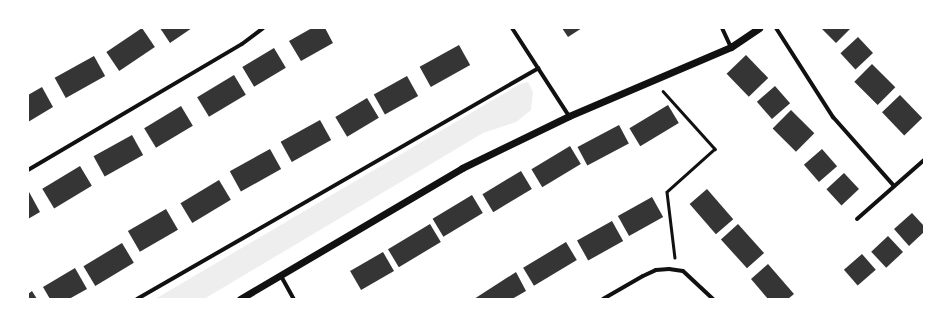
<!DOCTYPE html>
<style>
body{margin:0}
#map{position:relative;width:952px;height:327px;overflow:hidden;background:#fff;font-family:Helvetica,sans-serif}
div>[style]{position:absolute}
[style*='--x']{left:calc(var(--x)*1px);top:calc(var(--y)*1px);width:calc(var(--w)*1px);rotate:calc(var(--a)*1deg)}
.green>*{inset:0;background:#eee}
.building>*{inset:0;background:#353535;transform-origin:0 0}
.path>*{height:2.5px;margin:-1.25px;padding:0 1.25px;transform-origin:1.25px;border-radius:1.25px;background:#111}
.minor>*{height:4px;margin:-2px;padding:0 2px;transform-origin:2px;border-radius:2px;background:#111}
.tertiary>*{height:7px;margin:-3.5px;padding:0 3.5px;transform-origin:3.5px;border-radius:3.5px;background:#111}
span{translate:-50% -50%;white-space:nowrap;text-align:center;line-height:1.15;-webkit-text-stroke:3px #fff;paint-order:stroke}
.frame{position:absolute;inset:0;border:29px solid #fff;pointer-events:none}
</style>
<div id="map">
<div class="green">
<div style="clip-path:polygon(528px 82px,533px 92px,531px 110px,516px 122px,483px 133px,204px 299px,155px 299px,520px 84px)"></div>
</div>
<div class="building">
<div style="left:142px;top:28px;width:23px;height:43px;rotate:56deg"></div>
<div style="clip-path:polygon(160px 28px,192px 28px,170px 43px)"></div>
<div style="clip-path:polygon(312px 28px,325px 28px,333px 43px,301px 61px,289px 41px)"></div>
<div style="clip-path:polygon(562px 28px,582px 28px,568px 37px)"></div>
<div style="clip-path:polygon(821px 28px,851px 28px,836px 43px)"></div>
<div style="left:858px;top:37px;width:22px;height:24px;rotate:47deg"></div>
<div style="left:459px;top:45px;width:23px;height:45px;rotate:61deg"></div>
<div style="left:274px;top:48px;width:23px;height:37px;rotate:59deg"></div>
<div style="left:746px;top:55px;width:32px;height:27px;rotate:46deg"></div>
<div style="left:94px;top:56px;width:23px;height:45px;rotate:61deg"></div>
<div style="left:872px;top:64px;width:33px;height:25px;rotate:45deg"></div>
<div style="left:234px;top:75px;width:23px;height:43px;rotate:59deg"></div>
<div style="left:407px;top:76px;width:23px;height:38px;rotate:61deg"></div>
<div style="left:775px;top:86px;width:23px;height:24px;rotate:49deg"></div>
<div style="clip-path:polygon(42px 87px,53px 107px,28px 122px,28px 95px)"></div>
<div style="left:900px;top:95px;width:32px;height:25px;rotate:46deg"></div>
<div style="left:367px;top:98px;width:23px;height:37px;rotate:59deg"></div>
<div style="left:668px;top:105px;width:21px;height:45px;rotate:59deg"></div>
<div style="left:181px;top:106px;width:23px;height:43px;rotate:59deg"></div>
<div style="left:791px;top:110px;width:33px;height:26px;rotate:45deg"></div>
<div style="left:320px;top:120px;width:23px;height:45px;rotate:61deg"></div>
<div style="left:619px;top:125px;width:21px;height:47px;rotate:62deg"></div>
<div style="left:132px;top:135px;width:23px;height:44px;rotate:61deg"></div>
<div style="left:570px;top:146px;width:21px;height:45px;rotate:59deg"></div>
<div style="left:270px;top:149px;width:23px;height:46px;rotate:61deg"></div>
<div style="left:822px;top:149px;width:23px;height:24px;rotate:49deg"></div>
<div style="left:80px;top:166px;width:23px;height:44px;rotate:59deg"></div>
<div style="left:521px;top:171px;width:21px;height:45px;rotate:59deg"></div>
<div style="left:844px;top:173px;width:22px;height:24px;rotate:47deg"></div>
<div style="left:219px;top:180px;width:23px;height:45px;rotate:59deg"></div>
<div style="left:707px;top:189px;width:40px;height:23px;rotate:49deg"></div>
<div style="clip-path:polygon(28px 190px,40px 212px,28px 219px)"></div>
<div style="left:472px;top:195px;width:21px;height:46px;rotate:59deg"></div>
<div style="left:652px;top:197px;width:23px;height:39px;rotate:61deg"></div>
<div style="left:166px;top:209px;width:24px;height:44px;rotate:60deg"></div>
<div style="clip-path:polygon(912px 213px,924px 226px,924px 232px,909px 246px,894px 229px)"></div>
<div style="left:612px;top:221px;width:23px;height:40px;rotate:61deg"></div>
<div style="left:430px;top:224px;width:21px;height:49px;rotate:59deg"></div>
<div style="left:738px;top:224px;width:39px;height:23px;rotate:48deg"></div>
<div style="left:888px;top:236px;width:22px;height:23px;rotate:47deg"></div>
<div style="left:566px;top:242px;width:21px;height:50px;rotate:59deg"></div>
<div style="left:122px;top:243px;width:23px;height:45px;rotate:59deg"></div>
<div style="left:383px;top:252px;width:22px;height:38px;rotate:60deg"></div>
<div style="left:862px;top:254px;width:21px;height:24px;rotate:49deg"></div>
<div style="clip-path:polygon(768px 264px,794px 294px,788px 299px,768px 299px,751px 279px)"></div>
<div style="clip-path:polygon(75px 268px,87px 289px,69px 299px,50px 299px,43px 287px)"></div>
<div style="clip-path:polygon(516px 272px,526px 291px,512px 299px,474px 299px)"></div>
<div style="clip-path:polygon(32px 291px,37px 299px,28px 299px,28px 294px)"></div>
</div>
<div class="path">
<div style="--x:663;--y:91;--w:78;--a:48.1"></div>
<div style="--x:715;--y:149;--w:64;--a:138.1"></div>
<div style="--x:667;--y:192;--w:66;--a:83.1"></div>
</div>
<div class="minor">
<div style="--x:512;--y:28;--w:105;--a:57.1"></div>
<div style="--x:722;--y:28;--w:21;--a:65"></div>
<div style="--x:776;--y:28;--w:106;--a:57.4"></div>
<div style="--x:833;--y:117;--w:92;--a:48.5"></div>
<div style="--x:28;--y:170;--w:248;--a:-30.5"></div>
<div style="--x:242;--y:44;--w:26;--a:-37"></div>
<div style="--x:857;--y:219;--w:89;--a:-41.4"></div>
<div style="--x:281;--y:276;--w:26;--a:61"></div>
<div style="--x:137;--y:299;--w:463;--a:-29.9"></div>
<div style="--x:603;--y:299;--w:46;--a:-29.9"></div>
<div style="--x:643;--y:276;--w:14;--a:-25"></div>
<div style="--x:656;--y:270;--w:13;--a:-4"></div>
<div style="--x:669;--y:269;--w:14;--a:8"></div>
<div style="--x:683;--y:271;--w:41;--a:43"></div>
</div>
<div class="tertiary">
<div style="--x:240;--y:299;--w:258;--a:-30.5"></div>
<div style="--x:462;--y:168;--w:119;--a:-25.9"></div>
<div style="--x:569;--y:116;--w:176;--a:-23.1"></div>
<div style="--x:731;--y:47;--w:34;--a:-34"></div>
</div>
<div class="frame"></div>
</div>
